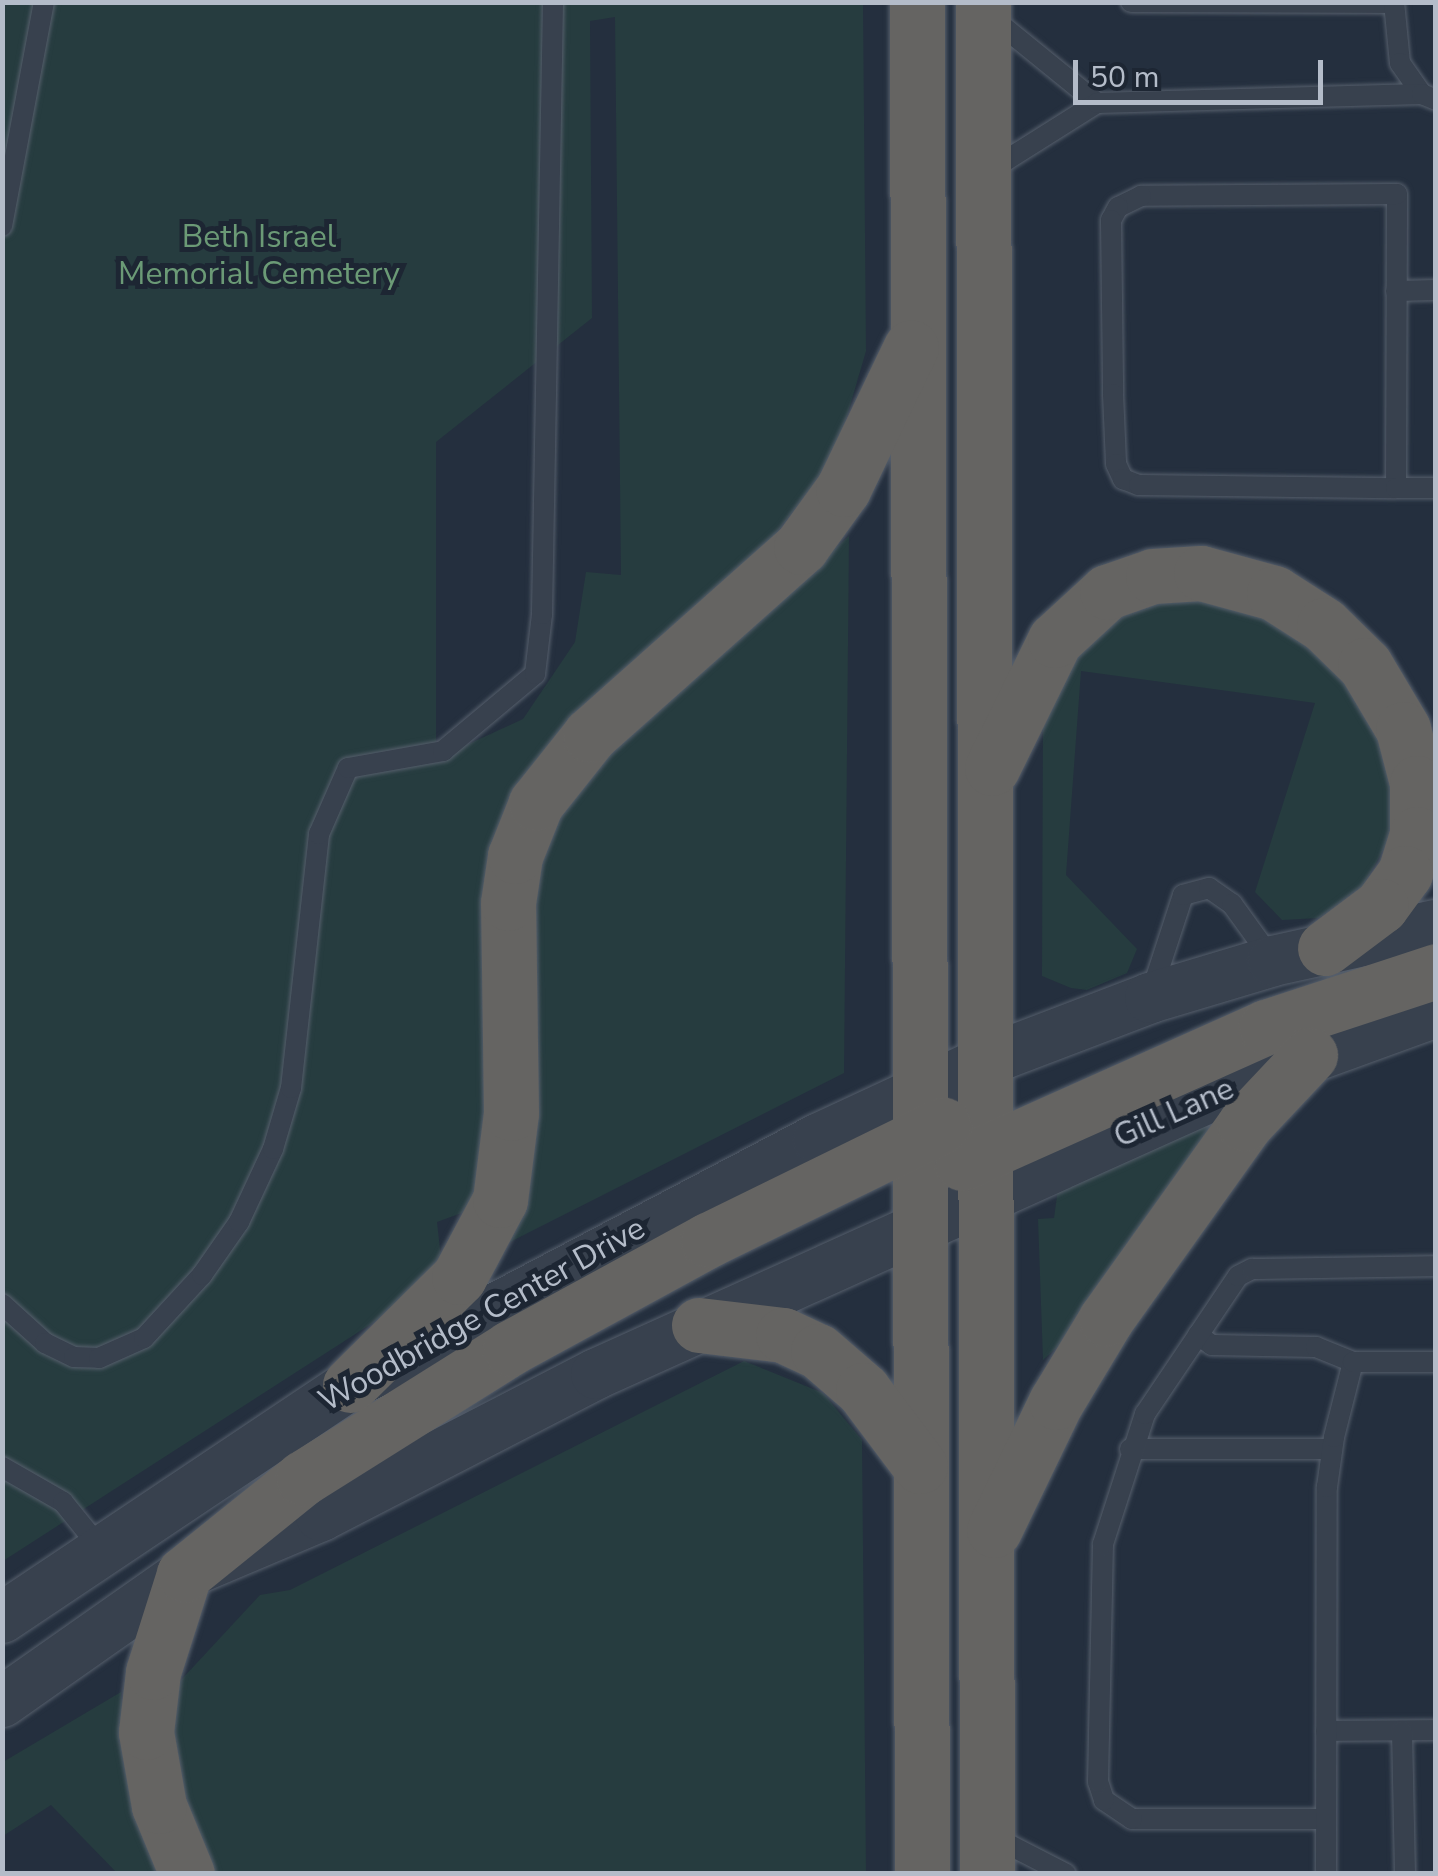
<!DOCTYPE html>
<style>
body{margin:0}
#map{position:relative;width:1438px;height:1876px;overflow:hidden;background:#242f3e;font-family:"Nunito Sans",sans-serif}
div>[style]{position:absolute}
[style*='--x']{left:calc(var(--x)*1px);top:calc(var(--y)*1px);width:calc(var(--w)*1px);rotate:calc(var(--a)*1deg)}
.green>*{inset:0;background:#263c3f}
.roads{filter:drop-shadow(0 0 2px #565f6c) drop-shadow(0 0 2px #565f6c)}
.service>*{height:20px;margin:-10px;padding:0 10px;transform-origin:10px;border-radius:10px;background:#38414e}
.tertiary>*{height:50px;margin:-25px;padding:0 25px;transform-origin:25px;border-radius:25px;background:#38414e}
.trunk>*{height:55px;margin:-27.5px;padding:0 27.5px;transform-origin:27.5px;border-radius:27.5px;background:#656462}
span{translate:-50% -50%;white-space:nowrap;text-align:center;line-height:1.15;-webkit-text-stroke:10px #1d2633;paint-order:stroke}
.park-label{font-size:32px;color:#6b9a76}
.street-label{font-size:32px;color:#b4bcc9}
.frame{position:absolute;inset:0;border:5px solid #b4bcc9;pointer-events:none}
.scale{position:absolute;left:1073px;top:60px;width:250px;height:45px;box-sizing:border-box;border:5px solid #b4bcc9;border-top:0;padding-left:12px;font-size:30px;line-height:35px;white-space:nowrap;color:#b4bcc9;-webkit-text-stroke:8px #1d2633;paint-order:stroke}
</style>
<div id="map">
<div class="green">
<div style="clip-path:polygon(evenodd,3px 3px,863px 3px,866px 351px,835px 457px,762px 552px,543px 764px,493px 1002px,478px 1207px,437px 1222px,441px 1258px,399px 1306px,3px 1561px,3px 3px,615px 17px,621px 575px,586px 572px,575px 642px,523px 719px,436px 759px,436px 442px,592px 318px,590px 21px,615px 17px)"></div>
<div style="clip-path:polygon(849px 536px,844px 1073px,502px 1246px,530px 865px,565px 788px)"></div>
<div style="clip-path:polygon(1168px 592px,1247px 604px,1349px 674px,1386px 742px,1398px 823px,1361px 890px,1319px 918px,1282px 920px,1255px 892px,1315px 703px,1081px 671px,1066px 875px,1137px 949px,1127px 973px,1087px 990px,1071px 988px,1042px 976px,1043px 716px,1053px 684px,1102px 617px)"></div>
<div style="clip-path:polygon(1246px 1100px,1076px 1330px,1043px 1360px,1038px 1219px,1054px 1218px,1058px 1189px)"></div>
<div style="clip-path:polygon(744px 1361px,823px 1393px,862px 1440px,866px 1873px,212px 1873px,185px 1827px,169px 1693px,260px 1595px,290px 1590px)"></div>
<div style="clip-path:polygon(121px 1692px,127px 1778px,165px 1873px,117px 1873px,51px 1805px,3px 1836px,3px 1762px)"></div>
</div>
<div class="roads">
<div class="service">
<div style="--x:1131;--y:2;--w:263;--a:0.2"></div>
<div style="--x:1394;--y:2;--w:61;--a:84.4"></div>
<div style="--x:1400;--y:63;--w:38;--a:55"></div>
<div style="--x:990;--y:16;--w:138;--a:39.1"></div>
<div style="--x:989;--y:171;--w:128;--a:-32.2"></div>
<div style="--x:1097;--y:103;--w:325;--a:-1.6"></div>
<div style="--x:1422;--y:94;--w:15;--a:23"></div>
<div style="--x:2;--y:226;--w:228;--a:-79.4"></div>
<div style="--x:1396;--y:291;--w:40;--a:-1.4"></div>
<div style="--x:1396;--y:488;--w:294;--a:-89.8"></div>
<div style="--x:1397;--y:194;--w:256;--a:179.6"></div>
<div style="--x:1141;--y:196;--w:25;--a:154"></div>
<div style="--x:1118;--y:207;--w:15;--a:118"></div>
<div style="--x:1111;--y:220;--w:174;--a:89.3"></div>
<div style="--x:1113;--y:394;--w:70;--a:87.5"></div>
<div style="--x:1116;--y:464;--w:17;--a:65"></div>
<div style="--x:1123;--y:479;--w:17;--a:21"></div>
<div style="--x:1139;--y:485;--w:257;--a:0.7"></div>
<div style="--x:1396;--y:488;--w:40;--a:0"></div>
<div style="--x:1151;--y:993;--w:103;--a:-71.9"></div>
<div style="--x:1183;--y:895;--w:27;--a:-15"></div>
<div style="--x:1209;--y:888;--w:28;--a:35"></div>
<div style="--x:1232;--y:904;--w:68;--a:54"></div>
<div style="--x:2;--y:1304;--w:58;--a:42.2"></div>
<div style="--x:45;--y:1343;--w:32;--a:26"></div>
<div style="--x:74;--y:1357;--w:25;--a:2"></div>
<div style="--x:99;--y:1358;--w:49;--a:-24"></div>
<div style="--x:144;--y:1338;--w:86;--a:-47.4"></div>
<div style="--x:202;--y:1275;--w:65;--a:-55.1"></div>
<div style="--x:239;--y:1222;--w:81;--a:-65"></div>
<div style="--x:273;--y:1149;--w:64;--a:-73.6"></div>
<div style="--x:291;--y:1088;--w:256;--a:-83.7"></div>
<div style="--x:319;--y:834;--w:72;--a:-66.3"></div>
<div style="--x:348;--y:768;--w:97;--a:-10.1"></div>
<div style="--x:443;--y:751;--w:120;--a:-39.9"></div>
<div style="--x:535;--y:674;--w:60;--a:-83.3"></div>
<div style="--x:542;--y:614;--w:612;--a:-88.97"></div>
<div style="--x:1198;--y:1335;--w:17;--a:36"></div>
<div style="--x:1212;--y:1345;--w:104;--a:1.1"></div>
<div style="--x:1316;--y:1347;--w:40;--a:22"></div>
<div style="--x:1130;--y:1449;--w:201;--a:0"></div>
<div style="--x:2;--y:1467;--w:70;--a:29.8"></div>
<div style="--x:63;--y:1502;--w:60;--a:51"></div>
<div style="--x:1326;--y:1731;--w:110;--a:-0.5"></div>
<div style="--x:1402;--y:1731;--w:143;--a:88.8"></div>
<div style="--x:1326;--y:1819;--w:194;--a:180"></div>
<div style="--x:1132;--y:1819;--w:34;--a:-146"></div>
<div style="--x:1104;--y:1800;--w:19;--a:-108"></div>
<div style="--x:1098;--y:1782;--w:238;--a:-88.8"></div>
<div style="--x:1103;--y:1544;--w:137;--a:-72.1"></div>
<div style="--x:1145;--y:1414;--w:166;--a:-56"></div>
<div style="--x:1238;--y:1276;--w:16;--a:-27"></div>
<div style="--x:1252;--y:1269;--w:184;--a:-0.9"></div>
<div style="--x:992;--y:1836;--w:83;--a:27.2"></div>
<div style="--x:1326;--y:1874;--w:387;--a:-89.9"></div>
<div style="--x:1327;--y:1487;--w:50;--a:-82"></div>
<div style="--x:1334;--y:1437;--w:77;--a:-75.8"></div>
<div style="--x:1353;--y:1362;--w:83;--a:0"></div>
</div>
<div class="tertiary">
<div style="--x:2;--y:1618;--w:419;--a:-33.8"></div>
<div style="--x:350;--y:1385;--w:529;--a:-27.73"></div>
<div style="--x:818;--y:1139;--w:187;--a:-24.9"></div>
<div style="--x:988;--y:1060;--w:173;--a:-20.9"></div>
<div style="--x:1150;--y:998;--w:128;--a:-16.7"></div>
<div style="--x:1273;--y:961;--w:167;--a:-12.5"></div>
<div style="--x:2;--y:1702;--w:223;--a:-35.1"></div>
<div style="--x:184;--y:1574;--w:149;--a:-22.9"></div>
<div style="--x:321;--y:1516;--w:309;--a:-27.3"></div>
<div style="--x:596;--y:1374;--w:708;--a:-24.28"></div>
<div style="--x:1241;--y:1083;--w:208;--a:-20"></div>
</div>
<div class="trunk">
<div style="--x:917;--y:2;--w:1872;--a:89.85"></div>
<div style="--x:983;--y:2;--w:1872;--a:89.88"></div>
<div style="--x:992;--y:768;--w:143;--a:-63.8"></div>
<div style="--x:1055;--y:640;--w:71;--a:-42.7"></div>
<div style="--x:1107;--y:592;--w:49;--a:-19.2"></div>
<div style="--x:1153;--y:576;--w:48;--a:-3.6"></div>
<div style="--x:1201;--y:573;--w:76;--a:15.3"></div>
<div style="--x:1274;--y:593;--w:59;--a:32.6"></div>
<div style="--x:1324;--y:625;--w:57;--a:44.3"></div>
<div style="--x:1365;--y:665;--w:74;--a:59.3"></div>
<div style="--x:1403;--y:729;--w:56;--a:75.5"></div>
<div style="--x:1417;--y:783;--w:51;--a:90"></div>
<div style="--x:1417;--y:834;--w:41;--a:107.1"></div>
<div style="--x:1405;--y:873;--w:41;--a:126"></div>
<div style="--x:1381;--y:906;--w:70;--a:143.1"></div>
<div style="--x:962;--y:1163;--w:333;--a:-24.1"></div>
<div style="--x:1266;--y:1027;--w:179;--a:-18.2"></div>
<div style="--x:699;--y:1325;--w:85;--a:6.8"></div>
<div style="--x:783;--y:1335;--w:38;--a:25"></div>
<div style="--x:818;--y:1351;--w:60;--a:40.9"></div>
<div style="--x:863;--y:1390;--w:95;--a:53.1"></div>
<div style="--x:350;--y:1385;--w:153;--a:-44.7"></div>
<div style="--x:459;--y:1277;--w:87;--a:-62"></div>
<div style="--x:500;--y:1200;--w:88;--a:-82.8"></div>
<div style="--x:511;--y:1113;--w:210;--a:-90.8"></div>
<div style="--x:508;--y:903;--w:48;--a:-81.5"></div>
<div style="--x:515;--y:856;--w:57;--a:-68.4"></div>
<div style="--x:536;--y:803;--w:87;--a:-51.5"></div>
<div style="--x:590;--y:735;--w:283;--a:-41.7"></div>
<div style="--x:801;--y:547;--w:72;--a:-54.1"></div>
<div style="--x:843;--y:489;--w:157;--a:-64.4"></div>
<div style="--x:994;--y:1530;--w:142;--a:-64.2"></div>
<div style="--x:1056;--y:1402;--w:97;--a:-58.9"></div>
<div style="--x:1106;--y:1319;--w:239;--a:-54.5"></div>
<div style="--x:1245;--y:1124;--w:95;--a:-46.7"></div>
<div style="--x:187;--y:1874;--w:74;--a:-112.4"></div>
<div style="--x:159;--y:1806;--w:75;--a:-100"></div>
<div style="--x:146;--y:1732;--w:60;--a:-83.3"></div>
<div style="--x:153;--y:1672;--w:103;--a:-72.4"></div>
<div style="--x:184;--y:1574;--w:153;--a:-38.9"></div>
<div style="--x:303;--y:1478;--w:244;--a:-32.1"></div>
<div style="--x:510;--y:1348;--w:226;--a:-28.6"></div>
<div style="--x:708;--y:1240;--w:262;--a:-26.1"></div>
</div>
</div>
<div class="park-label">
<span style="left:259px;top:256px">Beth Israel<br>Memorial Cemetery</span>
</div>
<div class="street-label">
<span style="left:1174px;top:1113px;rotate:-24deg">Gill Lane</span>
<span style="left:482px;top:1315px;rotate:-29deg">Woodbridge Center Drive</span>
</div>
<div class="frame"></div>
<div class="scale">50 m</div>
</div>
